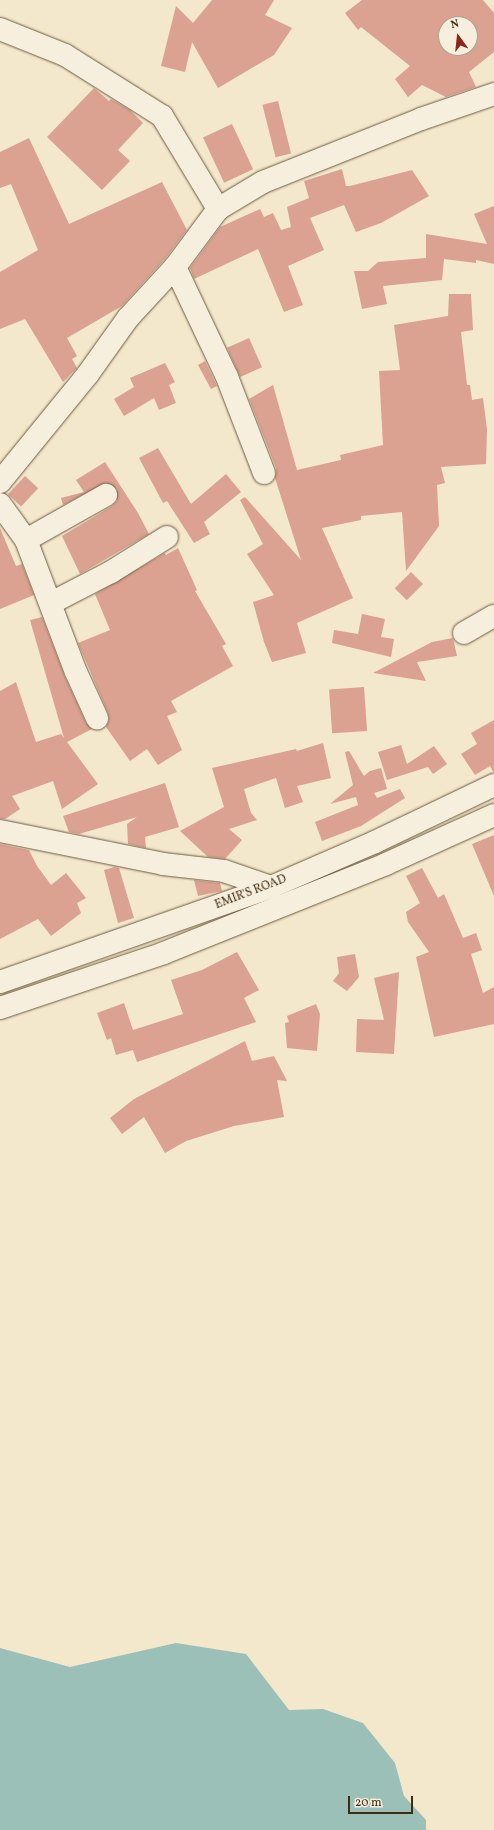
<!DOCTYPE html>
<style>
body{margin:0}
#map{position:relative;width:494px;height:1830px;overflow:hidden;background:#f3e7cc;font-family:Vollkorn,serif}
div>[style]{position:absolute}
[style*='--x']{left:calc(var(--x)*1px);top:calc(var(--y)*1px);width:calc(var(--w)*1px);rotate:calc(var(--a)*1deg)}
.water>*{inset:0;background:#9bc0b8}
.building>*{inset:0;background:#dba191;transform-origin:0 0}
.roads{filter:drop-shadow(0 0 1px #6d5b3f) drop-shadow(0 0 1px #6d5b3f)}
.street>*{height:22px;margin:-11px;padding:0 11px;transform-origin:11px;border-radius:11px;background:#f7efde}
.secondary>*{height:22px;margin:-11px;padding:0 11px;transform-origin:11px;border-radius:11px;background:#f7efde}
span{translate:-50% -50%;white-space:nowrap;text-align:center;line-height:1.15;-webkit-text-stroke:4px #f7efde;paint-order:stroke}
.street-label{font-size:12px;color:#402c10}
.north{position:absolute;left:438px;top:16px;width:40px;height:40px;box-sizing:border-box;background:#f7efde;border:1px solid #aea18c;border-radius:50%;rotate:345deg;font-size:11px;font-weight:700;line-height:16px;text-align:center;color:#402c10}
.north::after{content:'';display:block;margin:auto;width:14px;height:18px;background:#8f2418;clip-path:polygon(50% 0,100% 100%,50% 72%,0 100%)}
.scale{position:absolute;left:348px;top:1796px;width:65px;height:18px;box-sizing:border-box;border:2px solid #402c10;border-top:0;padding-left:5px;font-size:12px;line-height:14px;white-space:nowrap;color:#402c10;-webkit-text-stroke:3px #f7efde;paint-order:stroke}
</style>
<div id="map">
<div class="water">
<div style="clip-path:polygon(176px 1643px,246px 1654px,289px 1710px,323px 1709px,363px 1723px,395px 1763px,404px 1796px,426px 1820px,426px 1830px,0 1830px,0 1648px,70px 1667px)"></div>
</div>
<div class="building">
<div style="clip-path:polygon(212px 0,274px 0,265px 15px,292px 28px,274px 55px,218px 88px,192px 42px,185px 72px,161px 66px,176px 6px,193px 23px)"></div>
<div style="clip-path:polygon(evenodd,362px 0,483px 0,494px 13px,494px 52px,469px 72px,476px 87px,446px 97px,422px 85px,408px 97px,395px 79px,410px 66px,361px 27px,358px 30px,345px 13px,362px 0,446px 24px,470px 24px,470px 48px,446px 48px,446px 24px)"></div>
<div style="clip-path:polygon(94px 88px,109px 101px,111px 99px,130px 110px,143px 123px,118px 150px,130px 161px,102px 190px,47px 137px)"></div>
<div style="left:278px;top:101px;width:54px;height:16px;rotate:76deg"></div>
<div style="left:232px;top:124px;width:50px;height:32px;rotate:65deg"></div>
<div style="clip-path:polygon(29px 138px,69px 224px,162px 182px,187px 230px,165px 259px,122px 306px,67px 338px,77px 356px,72px 359px,77px 368px,63px 382px,25px 319px,0 329px,0 272px,38px 250px,11px 184px,0 188px,0 152px)"></div>
<div style="clip-path:polygon(342px 169px,346px 186px,350px 186px,412px 170px,429px 196px,381px 223px,356px 232px,344px 205px,310px 218px,324px 250px,288px 266px,303px 305px,284px 312px,258px 249px,194px 279px,190px 268px,220px 227px,260px 209px,264px 217px,273px 213px,281px 230px,291px 227px,287px 207px,309px 198px,304px 181px)"></div>
<div style="clip-path:polygon(494px 206px,494px 264px,476px 260px,476px 263px,444px 259px,442px 280px,383px 286px,387px 304px,362px 309px,354px 271px,368px 271px,378px 262px,426px 258px,426px 234px,487px 244px,474px 214px)"></div>
<div style="clip-path:polygon(449px 294px,471px 294px,473px 330px,461px 332px,467px 385px,470px 385px,472px 400px,483px 398px,487px 429px,486px 464px,441px 467px,445px 483px,437px 485px,439px 526px,406px 571px,402px 512px,361px 516px,361px 520px,322px 528px,353px 598px,297px 623px,306px 653px,272px 662px,264px 642px,253px 602px,274px 595px,247px 554px,263px 544px,240px 500px,245px 497px,301px 560px,275px 478px,276px 468px,249px 399px,273px 385px,297px 470px,341px 460px,340px 455px,383px 445px,379px 371px,400px 370px,394px 325px,448px 316px)"></div>
<div style="left:249px;top:338px;width:32px;height:24px;rotate:66deg"></div>
<div style="clip-path:polygon(205px 361px,217px 386px,211px 389px,198px 365px)"></div>
<div style="clip-path:polygon(165px 363px,175px 382px,169px 385px,176px 403px,159px 410px,154px 398px,124px 416px,114px 399px,134px 387px,130px 378px)"></div>
<div style="clip-path:polygon(158px 448px,191px 504px,226px 474px,241px 492px,204px 522px,210px 534px,194px 543px,167px 501px,163px 503px,139px 458px)"></div>
<div style="clip-path:polygon(105px 462px,138px 513px,149px 534px,80px 574px,62px 536px,112px 506px,117px 501px,117px 489px,106px 483px,63px 505px,61px 498px,84px 492px,76px 480px)"></div>
<div style="left:25px;top:476px;width:18px;height:25px;rotate:43deg"></div>
<div style="clip-path:polygon(0 528px,16px 566px,22px 564px,34px 595px,0 609px)"></div>
<div style="clip-path:polygon(178px 548px,197px 590px,195px 591px,226px 644px,222px 646px,233px 666px,171px 701px,177px 712px,167px 716px,182px 750px,158px 765px,147px 749px,130px 761px,106px 727px,109px 720px,108px 713px,78px 643px,110px 630px,95px 594px,165px 553px,166px 555px)"></div>
<div style="left:411px;top:572px;width:17px;height:23px;rotate:45deg"></div>
<div style="clip-path:polygon(362px 614px,385px 619px,381px 637px,394px 639px,391px 657px,332px 643px,334px 630px,358px 634px)"></div>
<div style="clip-path:polygon(42px 617px,65px 677px,86px 723px,92px 729px,67px 742px,98px 784px,62px 809px,53px 781px,12px 796px,20px 809px,5px 819px,0 819px,0 691px,16px 682px,36px 742px,61px 734px,64px 738px,30px 620px)"></div>
<div style="clip-path:polygon(453px 638px,457px 656px,417px 662px,426px 681px,373px 673px,432px 642px)"></div>
<div style="left:364px;top:687px;width:44px;height:35px;rotate:86deg"></div>
<div style="clip-path:polygon(494px 720px,494px 773px,490px 766px,475px 775px,461px 754px,477px 744px,471px 733px)"></div>
<div style="clip-path:polygon(323px 743px,331px 778px,297px 786px,303px 802px,285px 808px,276px 778px,244px 789px,251px 813px,257px 820px,229px 829px,242px 840px,225px 859px,208px 857px,180px 831px,224px 807px,212px 768px,296px 749px,297px 751px)"></div>
<div style="clip-path:polygon(401px 745px,407px 764px,434px 746px,447px 764px,433px 774px,428px 767px,387px 780px,378px 752px)"></div>
<div style="clip-path:polygon(349px 751px,364px 776px,370px 771px,381px 768px,387px 789px,374px 793px,377px 798px,400px 789px,405px 798px,361px 826px,322px 841px,315px 822px,358px 805px,356px 797px,330px 804px,353px 785px,345px 752px)"></div>
<div style="clip-path:polygon(165px 783px,179px 827px,145px 837px,146px 848px,128px 844px,127px 824px,137px 817px,79px 834px,69px 832px,63px 816px)"></div>
<div style="clip-path:polygon(494px 835px,494px 896px,472px 844px)"></div>
<div style="clip-path:polygon(0 844px,29px 850px,37px 866px,51px 885px,66px 873px,86px 898px,77px 903px,81px 913px,51px 936px,38px 919px,0 939px)"></div>
<div style="clip-path:polygon(115px 867px,119px 868px,134px 918px,118px 923px,104px 870px)"></div>
<div style="clip-path:polygon(422px 868px,438px 898px,444px 894px,463px 938px,476px 933px,482px 950px,471px 954px,483px 993px,494px 987px,494px 1024px,434px 1037px,416px 957px,429px 952px,408px 922px,406px 912px,420px 903px,406px 876px)"></div>
<div style="clip-path:polygon(194px 880px,220px 883px,222px 891px,198px 896px)"></div>
<div style="clip-path:polygon(237px 952px,259px 990px,244px 998px,256px 1022px,137px 1062px,133px 1050px,116px 1055px,111px 1038px,107px 1040px,97px 1013px,124px 1003px,133px 1030px,183px 1014px,171px 980px,202px 970px)"></div>
<div style="clip-path:polygon(355px 954px,359px 977px,347px 991px,333px 981px,339px 973px,337px 957px)"></div>
<div style="clip-path:polygon(399px 972px,394px 1054px,356px 1052px,357px 1019px,384px 1020px,374px 978px)"></div>
<div style="clip-path:polygon(316px 1004px,320px 1014px,317px 1051px,287px 1048px,285px 1023px,289px 1022px,287px 1016px)"></div>
<div style="clip-path:polygon(245px 1041px,252px 1061px,274px 1056px,287px 1081px,277px 1080px,284px 1117px,234px 1126px,186px 1141px,165px 1153px,144px 1117px,122px 1134px,110px 1118px,134px 1099px)"></div>
</div>
<div class="roads">
<div class="street">
<div style="--x:0;--y:29;--w:70;--a:21.8"></div>
<div style="--x:65;--y:55;--w:115;--a:32.2"></div>
<div style="--x:162;--y:116;--w:109;--a:58.9"></div>
<div style="--x:175;--y:267;--w:122;--a:64.7"></div>
<div style="--x:227;--y:377;--w:103;--a:68.9"></div>
<div style="--x:0;--y:482;--w:139;--a:-50.8"></div>
<div style="--x:88;--y:374;--w:69;--a:-54.5"></div>
<div style="--x:128;--y:318;--w:69;--a:-47.3"></div>
<div style="--x:175;--y:267;--w:72;--a:-53.4"></div>
<div style="--x:218;--y:209;--w:52;--a:-31"></div>
<div style="--x:263;--y:182;--w:170;--a:-21.7"></div>
<div style="--x:421;--y:119;--w:77;--a:-18.9"></div>
<div style="--x:0;--y:504;--w:44;--a:54.2"></div>
<div style="--x:26;--y:540;--w:141;--a:69.3"></div>
<div style="--x:76;--y:672;--w:51;--a:65.5"></div>
<div style="--x:26;--y:540;--w:92;--a:-29.4"></div>
<div style="--x:51;--y:603;--w:68;--a:-27.3"></div>
<div style="--x:111;--y:572;--w:66;--a:-32"></div>
<div style="--x:464;--y:633;--w:34;--a:-30"></div>
<div style="--x:0;--y:831;--w:166;--a:11.4"></div>
<div style="--x:163;--y:864;--w:61;--a:6.5"></div>
<div style="--x:224;--y:871;--w:50;--a:18.8"></div>
</div>
<div class="secondary">
<div style="--x:0;--y:982;--w:287;--a:-19.3"></div>
<div style="--x:271;--y:887;--w:113;--a:-23.4"></div>
<div style="--x:375;--y:842;--w:132;--a:-25.6"></div>
<div style="--x:0;--y:1008;--w:173;--a:-18.5"></div>
<div style="--x:164;--y:953;--w:239;--a:-21.8"></div>
<div style="--x:386;--y:864;--w:119;--a:-24.4"></div>
</div>
</div>
<div class="street-label">
<span style="left:251px;top:893px;rotate:-21deg">EMIR'S ROAD</span>
</div>
<div class="north">N</div>
<div class="scale">20 m</div>
</div>
